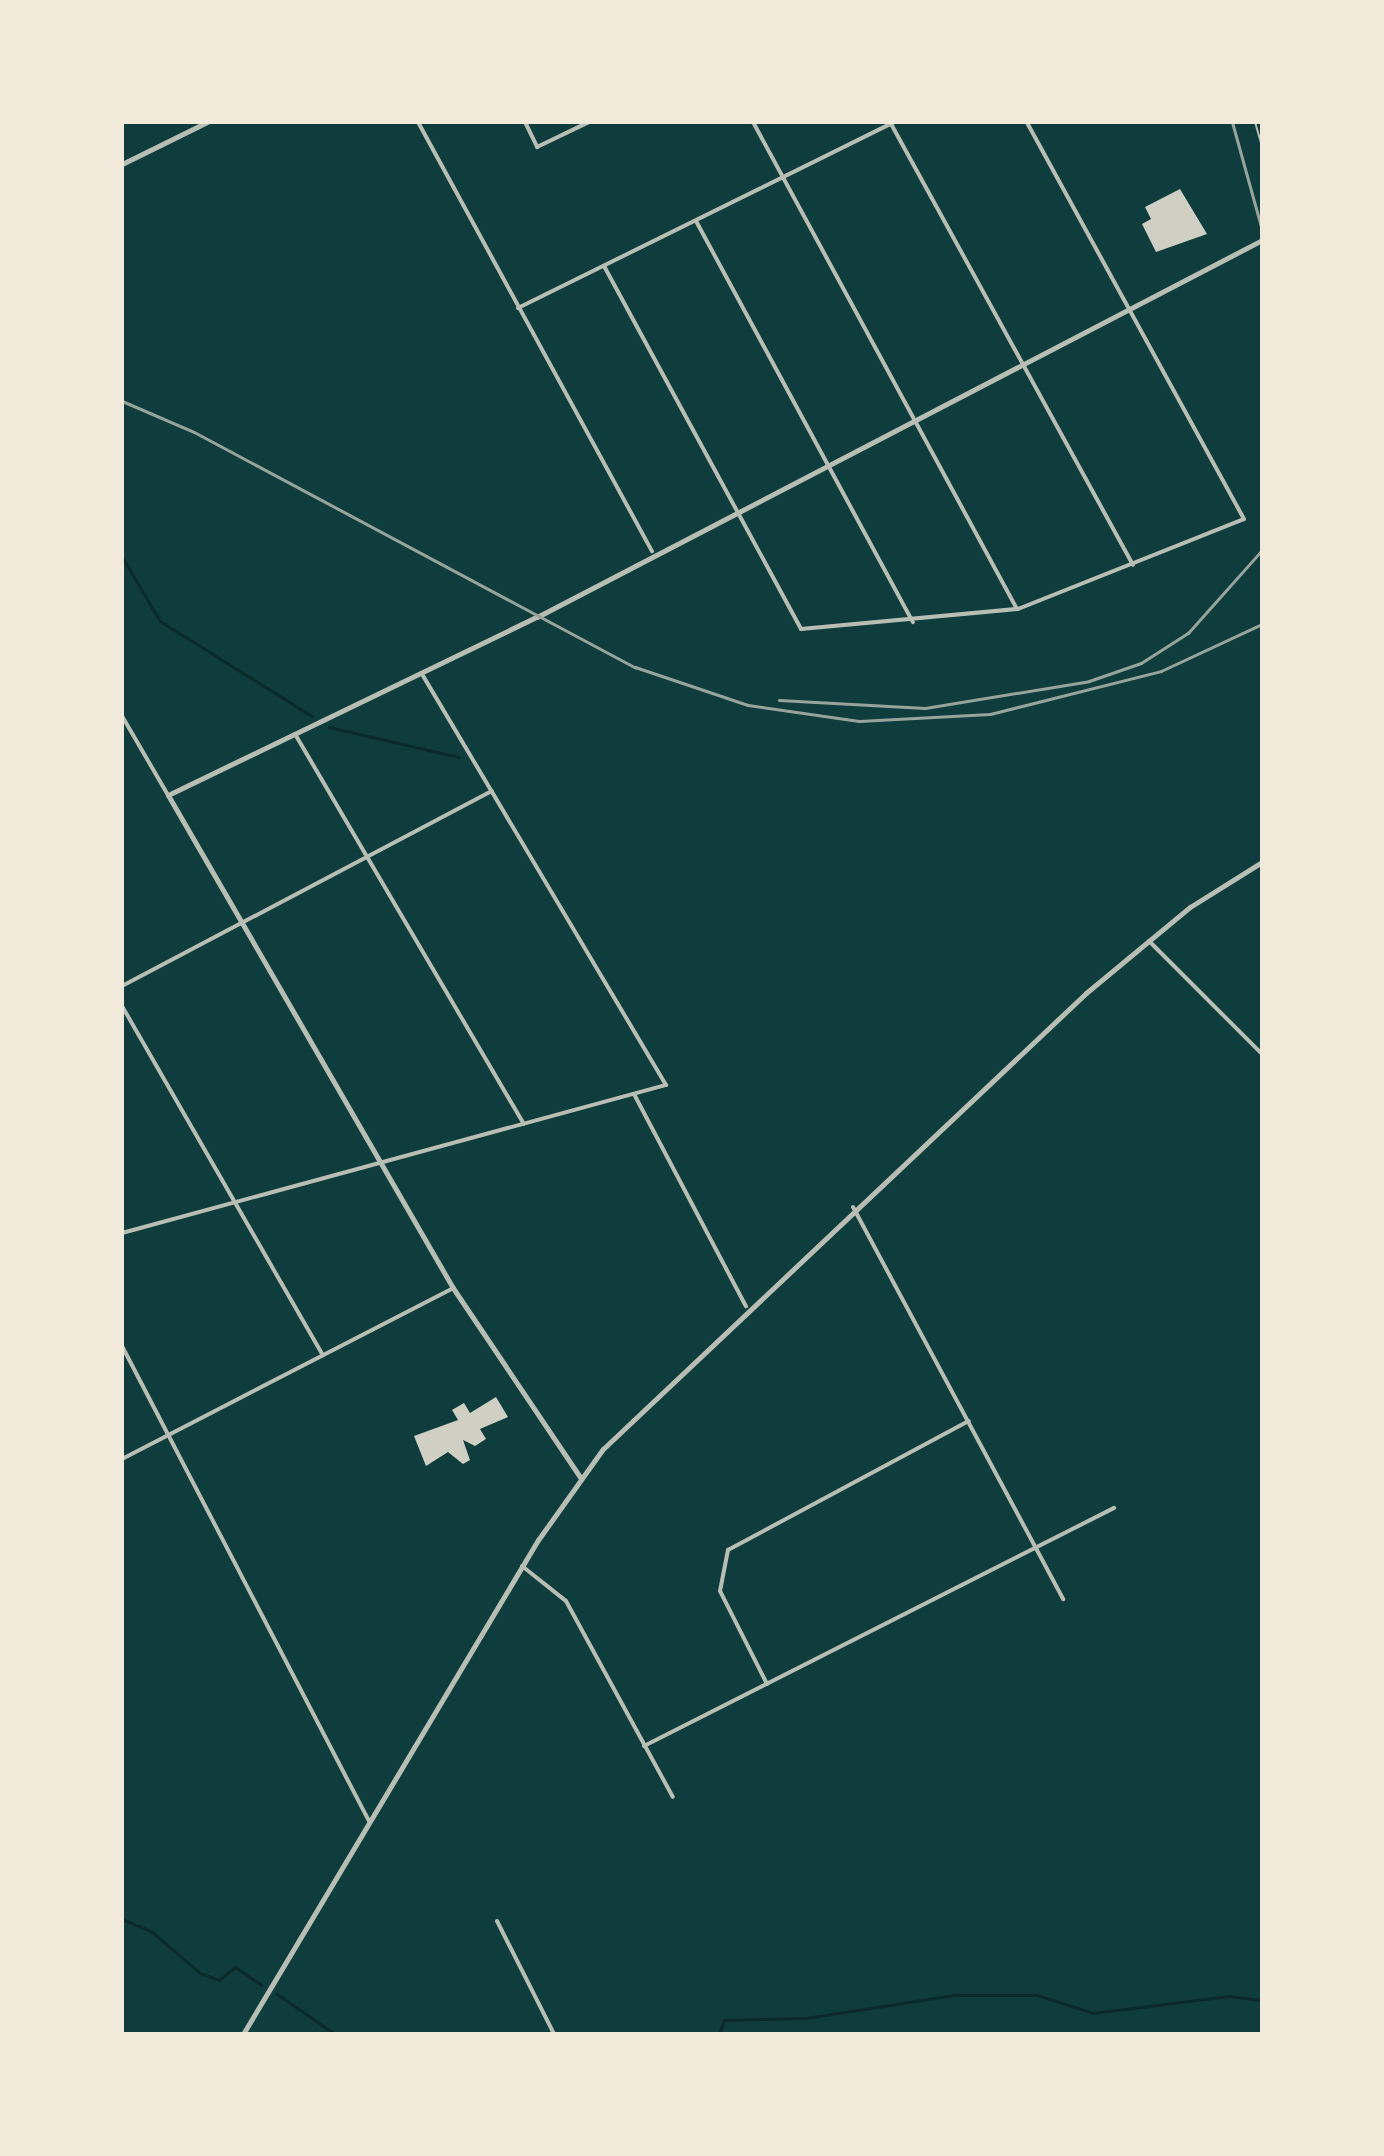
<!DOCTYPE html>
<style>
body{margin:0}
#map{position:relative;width:1384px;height:2156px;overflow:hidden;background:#0f3d3e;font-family:"Public Sans",sans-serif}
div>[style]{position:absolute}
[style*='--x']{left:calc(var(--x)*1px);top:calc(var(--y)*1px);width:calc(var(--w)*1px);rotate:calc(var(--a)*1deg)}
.stream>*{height:3px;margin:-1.5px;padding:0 1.5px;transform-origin:1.5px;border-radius:1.5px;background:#0a2a2b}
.building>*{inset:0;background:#cfcfc3}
.service>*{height:2px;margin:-1px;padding:0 1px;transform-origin:1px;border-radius:1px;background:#b8beb3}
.minor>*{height:4px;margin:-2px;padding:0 2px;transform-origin:2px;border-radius:2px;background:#b8beb3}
.tertiary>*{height:5px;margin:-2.5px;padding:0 2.5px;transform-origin:2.5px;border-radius:2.5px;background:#b8beb3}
.rail>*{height:3px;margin:-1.5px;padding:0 1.5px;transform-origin:1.5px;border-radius:1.5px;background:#97a49c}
span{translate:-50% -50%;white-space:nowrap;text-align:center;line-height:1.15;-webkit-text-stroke:6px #f1e9da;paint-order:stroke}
.frame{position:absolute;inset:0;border:124px solid #f1e9da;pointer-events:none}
</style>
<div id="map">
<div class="stream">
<div style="--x:122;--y:557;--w:74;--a:59.3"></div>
<div style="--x:160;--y:621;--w:179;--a:32"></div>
<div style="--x:329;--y:727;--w:133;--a:13"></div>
<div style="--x:122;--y:1919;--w:33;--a:23"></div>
<div style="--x:152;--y:1932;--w:63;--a:40.5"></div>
<div style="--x:200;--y:1973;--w:20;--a:20"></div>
<div style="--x:219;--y:1980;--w:21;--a:-39"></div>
<div style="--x:235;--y:1967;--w:32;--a:34"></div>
<div style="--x:277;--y:1994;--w:70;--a:34.6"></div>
<div style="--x:719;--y:2034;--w:15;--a:-70"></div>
<div style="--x:724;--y:2020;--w:82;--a:-1.4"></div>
<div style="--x:806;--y:2018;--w:150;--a:-8.8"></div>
<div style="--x:954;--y:1995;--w:83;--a:0"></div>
<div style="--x:1037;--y:1995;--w:59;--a:17.8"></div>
<div style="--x:1093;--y:2013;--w:137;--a:-7.1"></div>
<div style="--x:1229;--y:1996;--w:32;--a:7"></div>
</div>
<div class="building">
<div style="clip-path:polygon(1180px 189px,1207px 234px,1156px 252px,1142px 224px,1151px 219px,1145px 207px)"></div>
<div style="clip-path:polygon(496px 1397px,508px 1417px,480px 1429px,486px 1439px,475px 1446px,463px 1440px,470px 1460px,463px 1464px,448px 1452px,426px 1466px,414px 1436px,458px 1420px,452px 1410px,464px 1403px,470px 1413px)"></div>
</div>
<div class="service">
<div style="--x:1255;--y:122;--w:25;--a:74"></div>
</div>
<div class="minor">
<div style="--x:418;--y:122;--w:489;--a:61.4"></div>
<div style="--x:525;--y:122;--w:28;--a:64"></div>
<div style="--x:537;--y:147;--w:58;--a:-25.7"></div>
<div style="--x:753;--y:122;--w:554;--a:61.54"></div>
<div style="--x:890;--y:122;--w:505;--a:61.25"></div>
<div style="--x:696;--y:221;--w:456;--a:61.6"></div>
<div style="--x:604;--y:266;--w:413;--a:61.5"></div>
<div style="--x:801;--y:629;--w:218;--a:-5.3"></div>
<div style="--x:1018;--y:609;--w:243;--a:-21.7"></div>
<div style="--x:1244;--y:519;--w:452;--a:-118.7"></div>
<div style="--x:518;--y:308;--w:420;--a:-26.3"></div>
<div style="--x:122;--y:716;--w:91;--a:59.8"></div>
<div style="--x:295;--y:734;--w:452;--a:59.6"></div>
<div style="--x:1149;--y:941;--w:160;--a:45"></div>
<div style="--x:122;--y:986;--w:418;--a:-27.8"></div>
<div style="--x:122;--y:1006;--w:403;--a:60.1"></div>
<div style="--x:634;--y:1094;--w:240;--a:62.2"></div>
<div style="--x:853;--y:1207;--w:445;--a:61.8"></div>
<div style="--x:122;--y:1233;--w:564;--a:-15.22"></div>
<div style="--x:666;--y:1085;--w:479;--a:-120.7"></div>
<div style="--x:122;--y:1346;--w:535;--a:62.53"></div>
<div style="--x:122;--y:1459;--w:373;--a:-27.3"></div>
<div style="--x:522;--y:1566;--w:56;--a:38.5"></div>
<div style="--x:566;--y:1601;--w:223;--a:61.4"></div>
<div style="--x:767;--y:1684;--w:104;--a:-116.8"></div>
<div style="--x:720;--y:1591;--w:42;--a:-79"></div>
<div style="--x:728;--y:1550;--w:273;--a:-28.2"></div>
<div style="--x:644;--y:1746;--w:527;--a:-26.86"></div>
<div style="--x:497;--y:1921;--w:127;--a:63.2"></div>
</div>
<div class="tertiary">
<div style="--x:122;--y:164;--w:95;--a:-26.3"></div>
<div style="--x:580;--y:1477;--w:228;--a:-123.9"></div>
<div style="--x:453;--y:1288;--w:569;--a:-120.03"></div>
<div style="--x:168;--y:795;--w:410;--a:-25.8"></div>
<div style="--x:537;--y:617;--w:817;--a:-27.47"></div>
<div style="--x:243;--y:2034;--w:575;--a:-59.16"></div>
<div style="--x:538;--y:1540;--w:112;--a:-54.5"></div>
<div style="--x:603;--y:1449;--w:664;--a:-43.35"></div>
<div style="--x:1086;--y:993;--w:135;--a:-39.6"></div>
<div style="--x:1190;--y:907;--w:85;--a:-32"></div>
</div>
<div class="rail">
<div style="--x:1232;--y:122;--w:112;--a:74.5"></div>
<div style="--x:122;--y:401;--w:78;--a:23.3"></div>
<div style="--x:194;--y:432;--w:500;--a:28.1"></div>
<div style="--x:635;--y:667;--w:119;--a:18.6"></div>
<div style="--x:748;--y:705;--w:112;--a:8.2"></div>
<div style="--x:859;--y:721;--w:131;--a:-3.1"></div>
<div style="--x:990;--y:714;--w:176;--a:-14.1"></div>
<div style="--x:1161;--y:671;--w:111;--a:-25"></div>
<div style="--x:779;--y:700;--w:146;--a:3.1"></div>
<div style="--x:925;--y:708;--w:166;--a:-9.3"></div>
<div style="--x:1089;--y:681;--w:55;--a:-19.1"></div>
<div style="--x:1141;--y:663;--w:56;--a:-32.6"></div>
<div style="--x:1188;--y:633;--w:111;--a:-48.3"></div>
</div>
<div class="frame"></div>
</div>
